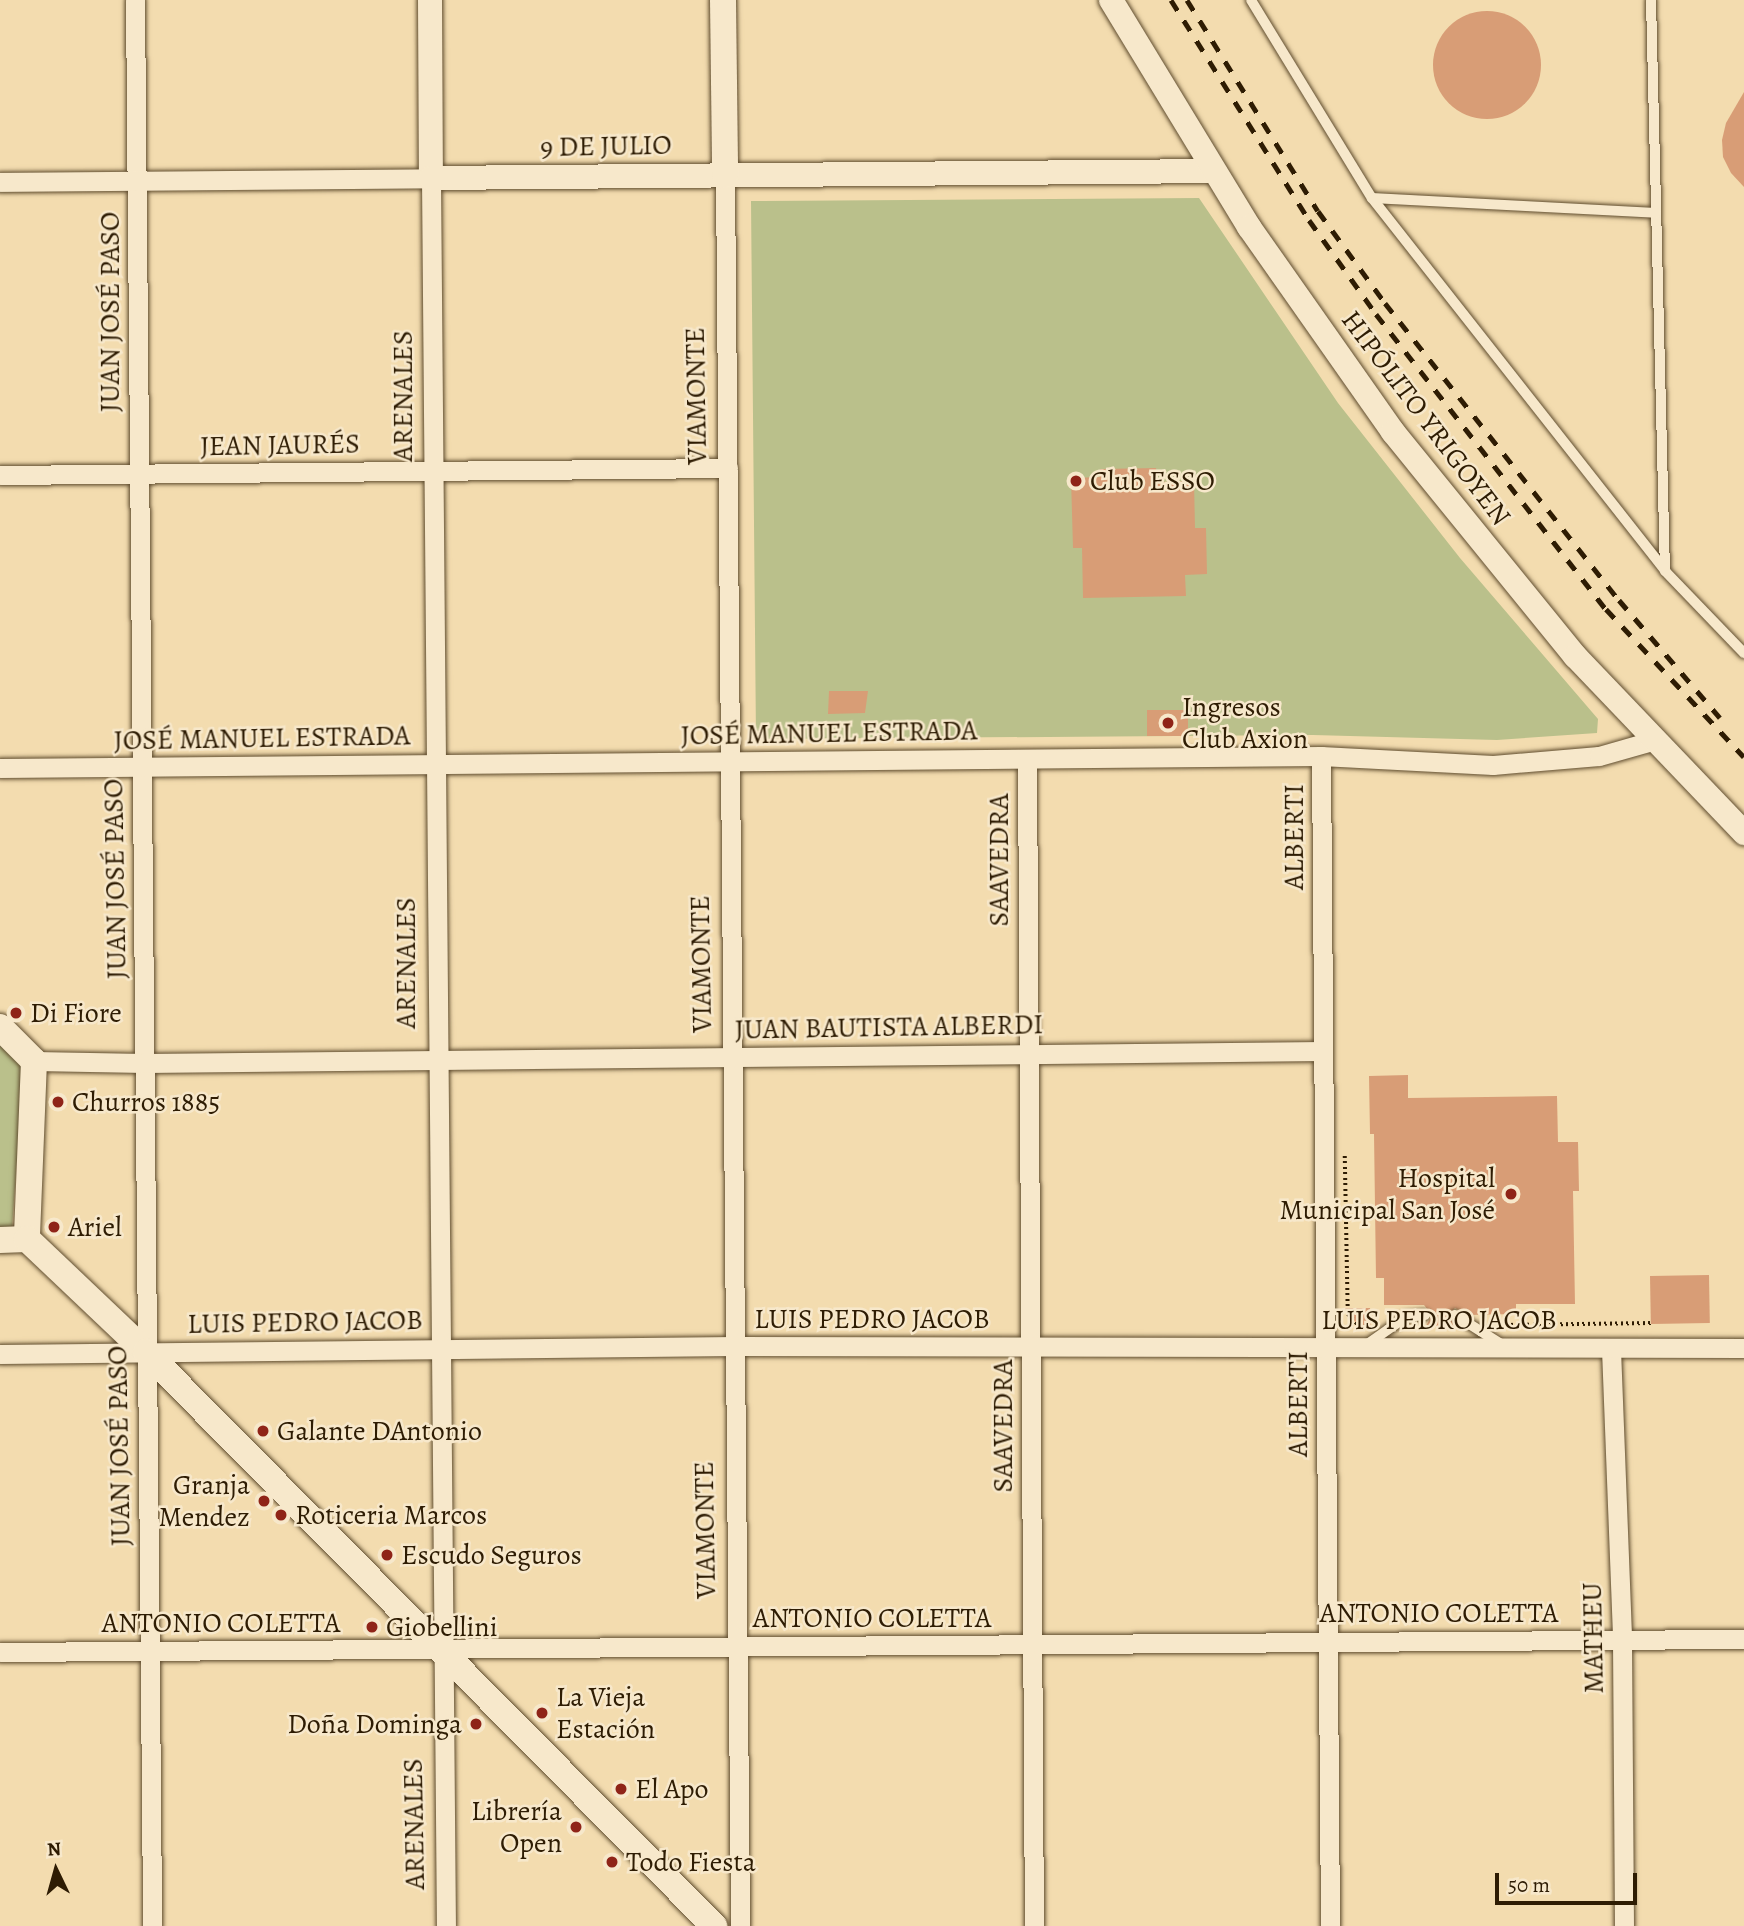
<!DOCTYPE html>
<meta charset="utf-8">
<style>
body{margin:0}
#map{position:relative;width:1744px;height:1926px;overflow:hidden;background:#f3dcaf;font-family:Alegreya,serif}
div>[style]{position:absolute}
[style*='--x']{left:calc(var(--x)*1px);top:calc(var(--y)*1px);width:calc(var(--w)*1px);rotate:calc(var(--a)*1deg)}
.green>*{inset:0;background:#bac08b}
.building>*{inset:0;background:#d89d76;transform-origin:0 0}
.round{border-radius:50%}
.path>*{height:3.5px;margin-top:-1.75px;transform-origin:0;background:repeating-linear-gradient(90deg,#2e1c03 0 2px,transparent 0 5.5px)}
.roads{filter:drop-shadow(0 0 2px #5f4c2e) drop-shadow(0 0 2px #5f4c2e)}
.service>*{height:10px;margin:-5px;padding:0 5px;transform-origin:5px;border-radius:5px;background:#f7e8cb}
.minor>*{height:19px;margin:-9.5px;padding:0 9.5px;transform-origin:9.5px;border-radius:9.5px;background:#f7e8cb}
.tertiary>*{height:24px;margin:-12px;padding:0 12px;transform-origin:12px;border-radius:12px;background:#f7e8cb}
.secondary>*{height:26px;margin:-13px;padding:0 13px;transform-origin:13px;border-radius:13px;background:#f7e8cb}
.rail>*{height:5px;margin-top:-2.5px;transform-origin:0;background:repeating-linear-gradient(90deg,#2e1c03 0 12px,transparent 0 24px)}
.dots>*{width:19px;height:19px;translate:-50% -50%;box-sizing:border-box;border:4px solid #f7e8cb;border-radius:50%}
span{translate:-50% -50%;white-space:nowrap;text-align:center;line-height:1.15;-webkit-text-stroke:5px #f7e8cb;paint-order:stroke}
.street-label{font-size:28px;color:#2e1c03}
.poi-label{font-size:28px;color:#2e1c03}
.left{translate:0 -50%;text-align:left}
.right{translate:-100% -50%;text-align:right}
.north{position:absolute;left:21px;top:1835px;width:70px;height:70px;-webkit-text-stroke:5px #f7e8cb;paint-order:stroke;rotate:355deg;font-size:19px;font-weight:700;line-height:28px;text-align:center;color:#2e1c03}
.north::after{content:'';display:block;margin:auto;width:24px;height:32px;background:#2e1c03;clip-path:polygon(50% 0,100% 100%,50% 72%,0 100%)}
.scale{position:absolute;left:1495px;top:1873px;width:142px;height:32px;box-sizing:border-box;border:4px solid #2e1c03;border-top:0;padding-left:9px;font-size:21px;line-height:24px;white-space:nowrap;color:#2e1c03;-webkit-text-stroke:5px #f7e8cb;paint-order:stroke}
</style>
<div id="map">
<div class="green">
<div style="clip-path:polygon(1199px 198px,1338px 403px,1460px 558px,1598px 719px,1597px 733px,1497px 740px,1313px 735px,756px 739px,751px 201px)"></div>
<div style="clip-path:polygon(0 1039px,24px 1063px,12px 1227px,0 1228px)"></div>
</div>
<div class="building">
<div class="round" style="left:1433px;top:11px;width:108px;height:108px"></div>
<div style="clip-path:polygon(1744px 92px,1744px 187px,1731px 173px,1723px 157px,1722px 140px,1726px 123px)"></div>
<div style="clip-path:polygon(1156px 468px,1157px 482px,1194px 481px,1195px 528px,1206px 528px,1207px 574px,1185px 575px,1186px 596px,1083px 598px,1082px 548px,1073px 548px,1071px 478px,1100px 477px,1100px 469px)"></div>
<div style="clip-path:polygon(829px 691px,868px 691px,865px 713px,828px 714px)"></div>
<div style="left:1147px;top:710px;width:41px;height:26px"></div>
<div style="clip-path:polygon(1408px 1075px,1408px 1098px,1557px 1096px,1558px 1142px,1578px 1142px,1579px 1191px,1573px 1191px,1575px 1304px,1516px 1304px,1516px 1314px,1468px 1315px,1455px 1308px,1448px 1315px,1455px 1326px,1426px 1326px,1432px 1315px,1424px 1305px,1384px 1305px,1384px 1278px,1376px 1278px,1374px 1134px,1370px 1134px,1369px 1076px)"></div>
<div style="left:1709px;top:1275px;width:48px;height:59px;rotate:89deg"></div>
<div style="clip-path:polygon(1343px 1308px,1370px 1308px,1371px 1326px,1359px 1326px)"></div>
</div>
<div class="path">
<div style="--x:1345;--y:1156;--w:158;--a:88.9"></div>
<div style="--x:1348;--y:1314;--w:16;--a:47"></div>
<div style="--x:1359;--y:1326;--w:11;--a:0"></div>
<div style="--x:1500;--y:1325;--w:152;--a:-0.8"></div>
</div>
<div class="roads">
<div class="service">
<div style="--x:1251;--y:0;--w:232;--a:58.6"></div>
<div style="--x:1372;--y:198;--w:474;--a:51.8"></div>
<div style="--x:1665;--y:571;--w:114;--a:46.1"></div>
<div style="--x:1651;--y:0;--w:571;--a:88.6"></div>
<div style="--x:1372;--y:198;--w:284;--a:3"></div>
<div style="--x:1455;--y:1315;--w:54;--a:32.2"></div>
<div style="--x:1366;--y:1345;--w:49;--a:-35"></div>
<div style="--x:1406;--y:1317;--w:19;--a:-6"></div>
</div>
<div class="minor">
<div style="--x:135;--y:0;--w:1926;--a:89.49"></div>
<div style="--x:725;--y:175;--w:1751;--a:89.51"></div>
<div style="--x:0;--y:182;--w:431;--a:-0.5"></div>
<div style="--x:431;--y:178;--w:1748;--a:89.51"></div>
<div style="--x:0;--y:475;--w:728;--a:-0.55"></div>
<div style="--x:1321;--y:756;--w:1170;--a:89.56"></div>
<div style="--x:1027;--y:759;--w:1167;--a:89.66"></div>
<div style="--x:0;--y:768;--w:1321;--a:-0.52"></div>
<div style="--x:1321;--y:756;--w:172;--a:3"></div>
<div style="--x:1493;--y:765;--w:106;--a:-4.9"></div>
<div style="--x:1599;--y:756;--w:58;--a:-15.9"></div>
<div style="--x:34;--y:1061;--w:111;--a:1"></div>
<div style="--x:145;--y:1063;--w:1178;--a:-0.58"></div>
<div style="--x:1611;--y:1349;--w:291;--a:87.8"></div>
<div style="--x:1622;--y:1640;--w:286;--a:89.6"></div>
<div style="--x:0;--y:1354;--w:735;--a:-0.62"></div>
<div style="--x:735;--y:1346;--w:1009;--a:0.11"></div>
<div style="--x:0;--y:1652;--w:1744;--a:-0.43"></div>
</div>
<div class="tertiary">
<div style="--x:430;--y:0;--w:178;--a:89.7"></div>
<div style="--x:431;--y:178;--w:781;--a:-0.51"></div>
<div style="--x:1111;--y:0;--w:266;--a:58.7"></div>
<div style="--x:1249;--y:227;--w:251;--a:54.9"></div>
<div style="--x:1393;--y:432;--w:289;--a:50.9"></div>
<div style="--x:1575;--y:656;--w:245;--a:46.3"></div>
</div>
<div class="secondary">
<div style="--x:723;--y:0;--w:175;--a:89.3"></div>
<div style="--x:0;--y:1027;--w:48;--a:45"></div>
<div style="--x:34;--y:1061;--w:178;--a:92.3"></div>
<div style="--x:0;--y:1240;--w:27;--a:-2"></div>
<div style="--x:27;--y:1239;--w:164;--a:43.5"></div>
<div style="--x:146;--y:1352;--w:808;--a:45.3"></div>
</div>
</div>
<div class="rail">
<div style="--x:1171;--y:0;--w:260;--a:57.9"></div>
<div style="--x:1309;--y:220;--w:115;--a:54.5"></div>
<div style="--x:1376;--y:314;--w:374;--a:52.1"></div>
<div style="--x:1606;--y:609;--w:202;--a:47"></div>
<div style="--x:1187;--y:0;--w:248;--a:58.2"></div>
<div style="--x:1318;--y:211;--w:114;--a:53.9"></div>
<div style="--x:1385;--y:303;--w:378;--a:51.8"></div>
<div style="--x:1619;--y:600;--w:155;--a:49.4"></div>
</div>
<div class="dots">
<div style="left:1076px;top:481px;background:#8f2418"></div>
<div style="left:1168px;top:723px;background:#8f2418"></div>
<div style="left:16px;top:1013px;background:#8f2418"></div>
<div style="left:58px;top:1102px;background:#8f2418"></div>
<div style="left:1511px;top:1194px;background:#8f2418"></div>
<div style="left:54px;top:1227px;background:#8f2418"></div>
<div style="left:263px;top:1431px;background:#8f2418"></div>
<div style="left:264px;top:1501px;background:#8f2418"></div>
<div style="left:281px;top:1515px;background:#8f2418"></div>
<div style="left:387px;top:1555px;background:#8f2418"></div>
<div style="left:372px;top:1627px;background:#8f2418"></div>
<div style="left:542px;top:1713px;background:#8f2418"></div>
<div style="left:476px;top:1724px;background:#8f2418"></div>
<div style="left:621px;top:1789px;background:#8f2418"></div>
<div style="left:576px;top:1827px;background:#8f2418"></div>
<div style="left:612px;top:1862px;background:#8f2418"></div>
</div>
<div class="street-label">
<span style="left:606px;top:146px;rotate:-1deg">9 DE JULIO</span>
<span style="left:110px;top:312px;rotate:-90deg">JUAN JOSÉ PASO</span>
<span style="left:403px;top:396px;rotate:-90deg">ARENALES</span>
<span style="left:696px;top:396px;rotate:-91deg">VIAMONTE</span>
<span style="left:1426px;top:418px;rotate:53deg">HIPÓLITO YRIGOYEN</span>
<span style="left:280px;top:445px;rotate:-1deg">JEAN JAURÉS</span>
<span style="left:829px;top:733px;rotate:-1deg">JOSÉ MANUEL ESTRADA</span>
<span style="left:262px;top:738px;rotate:-1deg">JOSÉ MANUEL ESTRADA</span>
<span style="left:1294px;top:837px;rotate:-90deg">ALBERTI</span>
<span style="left:999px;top:860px;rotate:-90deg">SAAVEDRA</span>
<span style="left:115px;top:879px;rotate:-91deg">JUAN JOSÉ PASO</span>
<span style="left:406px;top:963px;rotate:-90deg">ARENALES</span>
<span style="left:701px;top:964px;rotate:-91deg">VIAMONTE</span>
<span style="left:889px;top:1027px;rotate:-1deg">JUAN BAUTISTA ALBERDI</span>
<span style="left:872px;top:1319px">LUIS PEDRO JACOB</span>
<span style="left:1439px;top:1320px">LUIS PEDRO JACOB</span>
<span style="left:305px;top:1322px;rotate:-1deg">LUIS PEDRO JACOB</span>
<span style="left:1298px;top:1404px;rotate:-90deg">ALBERTI</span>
<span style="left:1003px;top:1426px;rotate:-90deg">SAAVEDRA</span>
<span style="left:119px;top:1446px;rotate:-91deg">JUAN JOSÉ PASO</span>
<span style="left:705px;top:1530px;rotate:-91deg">VIAMONTE</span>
<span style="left:1439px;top:1613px">ANTONIO COLETTA</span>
<span style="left:872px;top:1618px">ANTONIO COLETTA</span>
<span style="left:221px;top:1623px">ANTONIO COLETTA</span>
<span style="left:1593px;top:1638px;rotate:-91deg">MATHEU</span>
<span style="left:414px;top:1824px;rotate:-91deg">ARENALES</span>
</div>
<div class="poi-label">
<span class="left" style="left:1090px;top:481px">Club ESSO</span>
<span class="left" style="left:1182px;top:723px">Ingresos<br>Club Axion</span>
<span class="left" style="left:30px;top:1013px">Di Fiore</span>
<span class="left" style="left:72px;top:1102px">Churros 1885</span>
<span class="right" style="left:1495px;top:1194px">Hospital<br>Municipal San José</span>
<span class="left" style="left:68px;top:1227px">Ariel</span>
<span class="left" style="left:277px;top:1431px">Galante DAntonio</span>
<span class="right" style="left:250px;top:1501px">Granja<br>Mendez</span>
<span class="left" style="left:295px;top:1515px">Roticeria Marcos</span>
<span class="left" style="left:401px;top:1555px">Escudo Seguros</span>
<span class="left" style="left:386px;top:1627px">Giobellini</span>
<span class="left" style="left:556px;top:1713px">La Vieja<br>Estación</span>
<span class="right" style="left:462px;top:1724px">Doña Dominga</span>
<span class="left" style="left:635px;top:1789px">El Apo</span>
<span class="right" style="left:562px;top:1827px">Librería<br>Open</span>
<span class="left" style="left:626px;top:1862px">Todo Fiesta</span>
</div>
<div class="north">N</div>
<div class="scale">50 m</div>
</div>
